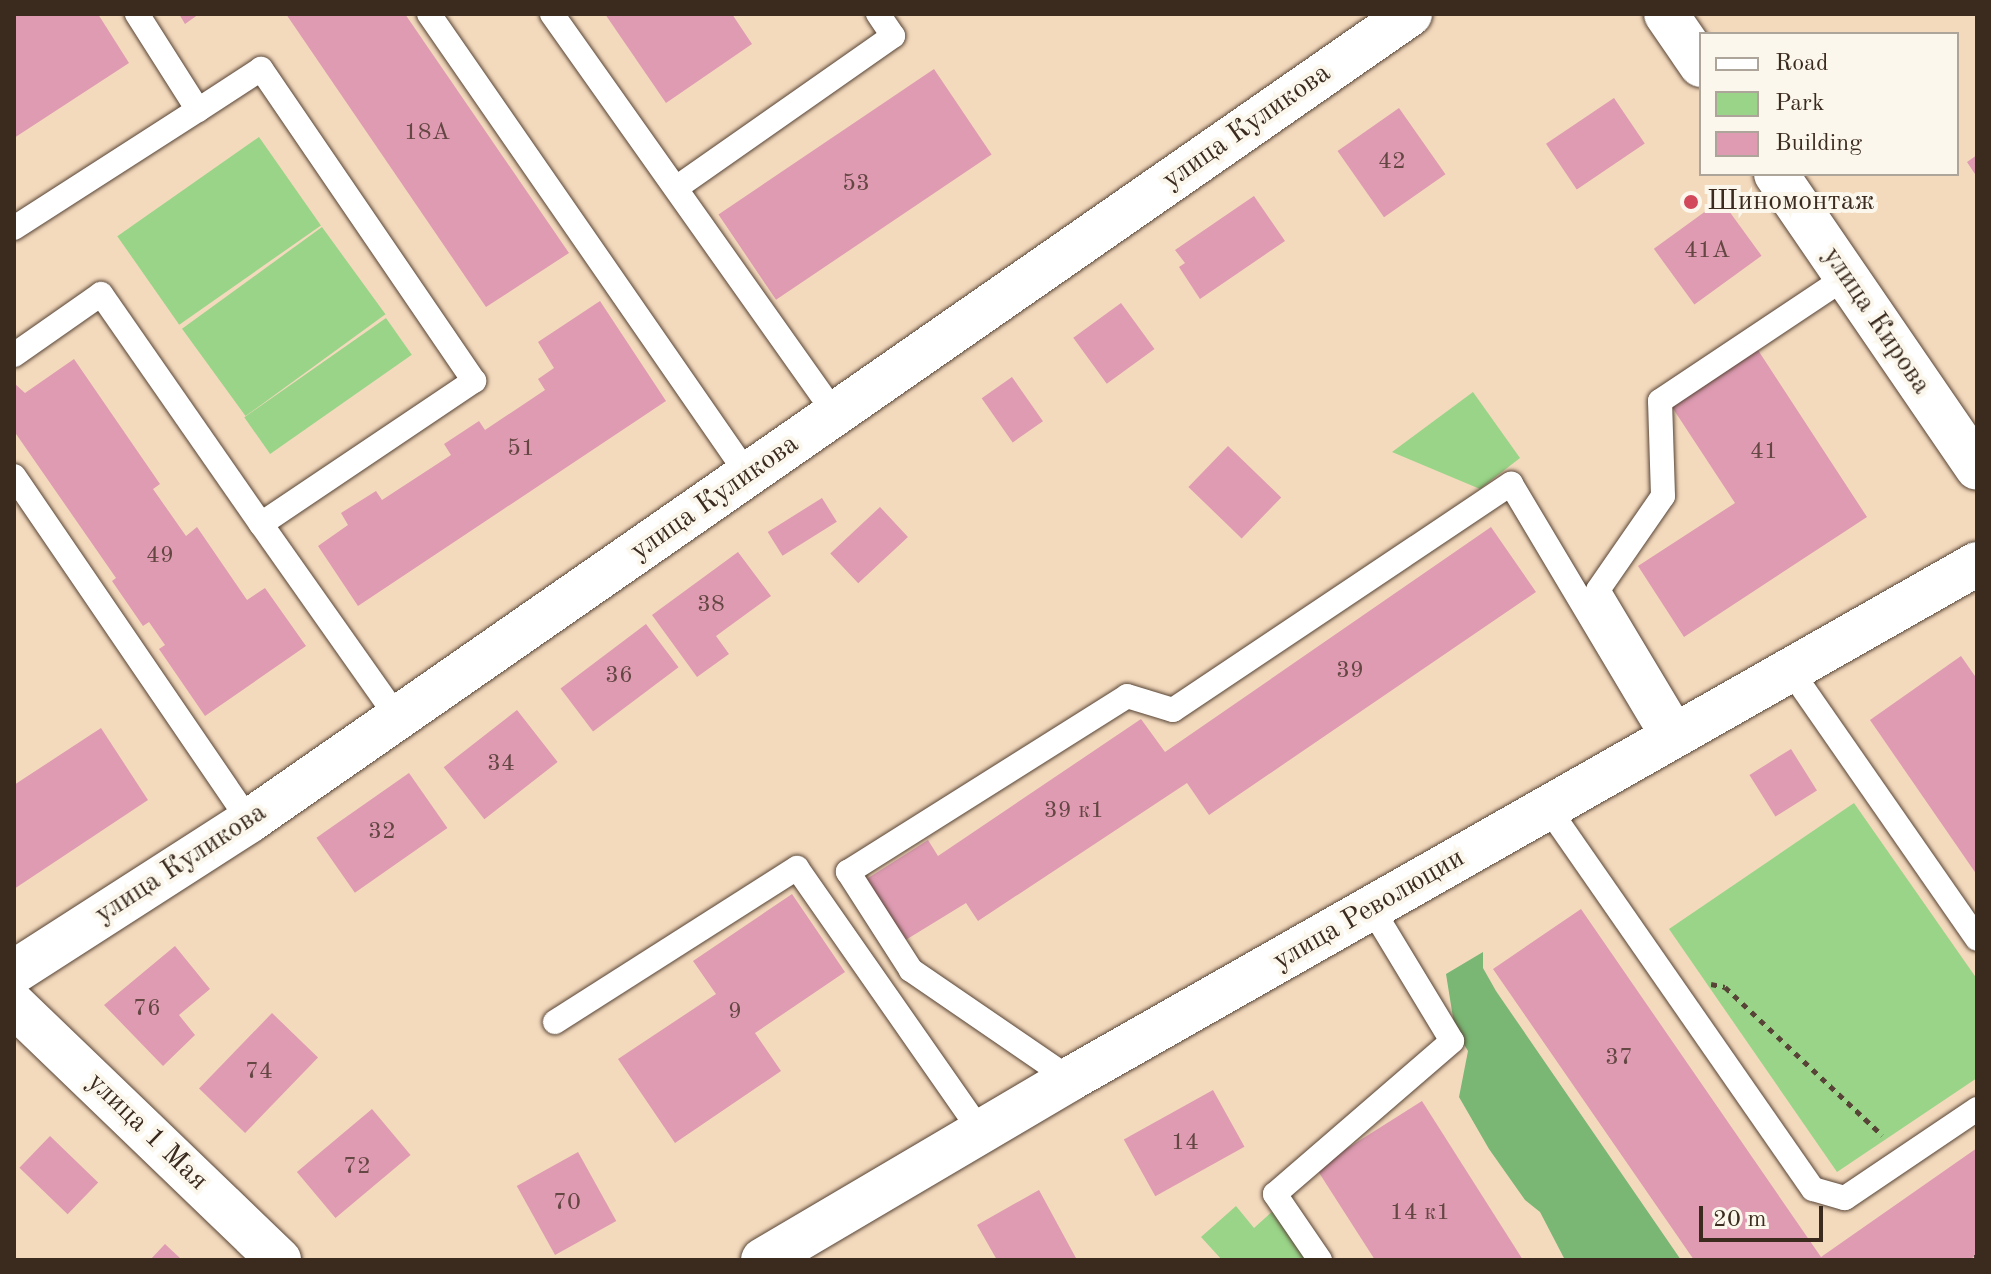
<!DOCTYPE html>
<meta charset="utf-8">
<style>
body{margin:0}
#map{position:relative;width:1991px;height:1274px;overflow:hidden;background:#f4dabd;font-family:"Old Standard TT",serif}
div>[style]{position:absolute}
[style*='--x']{left:calc(var(--x)*1px);top:calc(var(--y)*1px);width:calc(var(--w)*1px);rotate:calc(var(--a)*1deg)}
.green>*{inset:0;background:#99d488;transform-origin:0 0}
.forest>*{inset:0;background:#7ab674}
.building>*{inset:0;background:#de9bb2;transform-origin:0 0}
.path>*{height:5px;margin-top:-2.5px;transform-origin:0;background:repeating-linear-gradient(90deg,#574436 0 6px,transparent 0 12px)}
.roads{filter:drop-shadow(0 0 2px #574436) drop-shadow(0 0 2px #574436)}
.lane>*{height:24px;margin:-12px;padding:0 12px;transform-origin:12px;border-radius:12px;background:#fff}
.street>*{height:44px;margin:-22px;padding:0 22px;transform-origin:22px;border-radius:22px;background:#fff}
.secondary>*{height:44px;margin:-22px;padding:0 22px;transform-origin:22px;border-radius:22px;background:#fff}
.dots>*{width:22px;height:22px;translate:-50% -50%;box-sizing:border-box;border:4px solid #fbf7ec;border-radius:50%}
span{translate:-50% -50%;white-space:nowrap;text-align:center;line-height:1.15;-webkit-text-stroke:8px #fbf7ec;paint-order:stroke}
.number-label{font-size:24px;color:#644643}
.number-label span{-webkit-text-stroke-width:0}
.street-label{font-size:28px;color:#3b2a1e}
.poi-label{font-size:28px;color:#3b2a1e}
.left{translate:0 -50%;text-align:left}
.frame{position:absolute;inset:0;border:16px solid #3b2a1e;pointer-events:none}
.legend{position:absolute;left:1699px;top:32px;width:260px;height:144px;box-sizing:border-box;background:#fbf7ec;border:2px solid #aea59a;margin:0;padding:10px 14px;list-style:none;font-size:24px;color:#3b2a1e}
.legend li{display:flex;align-items:center;gap:16px;height:40px}
.legend b{width:40px;border:2px solid #aea59a}
.scale{position:absolute;left:1699px;top:1206px;width:124px;height:36px;box-sizing:border-box;border:4px solid #3b2a1e;border-top:0;padding-left:10px;font-size:24px;line-height:28px;white-space:nowrap;color:#3b2a1e;-webkit-text-stroke:6px #fbf7ec;paint-order:stroke}
</style>
<div id="map">
<div class="green">
<div style="left:259px;top:137px;width:108px;height:173px;rotate:55deg"></div>
<div style="left:322px;top:227px;width:108px;height:173px;rotate:54deg"></div>
<div style="left:386px;top:318px;width:45px;height:173px;rotate:55deg"></div>
<div style="clip-path:polygon(1473px 392px,1520px 458px,1480px 489px,1392px 452px)"></div>
<div style="clip-path:polygon(1854px 803px,1977px 979px,1977px 1078px,1837px 1172px,1669px 929px)"></div>
<div style="clip-path:polygon(1236px 1206px,1254px 1228px,1274px 1210px,1310px 1260px,1222px 1260px,1201px 1237px)"></div>
</div>
<div class="forest">
<div style="clip-path:polygon(1483px 952px,1483px 968px,1496px 991px,1681px 1260px,1565px 1260px,1540px 1212px,1525px 1200px,1489px 1149px,1459px 1097px,1468px 1051px,1455px 1030px,1446px 974px)"></div>
</div>
<div class="building">
<div style="clip-path:polygon(98px 14px,129px 63px,14px 138px,14px 16px)"></div>
<div style="clip-path:polygon(179px 14px,199px 14px,185px 24px)"></div>
<div style="clip-path:polygon(286px 14px,405px 14px,569px 253px,486px 307px)"></div>
<div style="clip-path:polygon(605px 14px,732px 14px,752px 44px,666px 103px)"></div>
<div style="left:934px;top:69px;width:103px;height:260px;rotate:56deg"></div>
<div style="left:1614px;top:98px;width:55px;height:82px;rotate:56deg"></div>
<div style="left:1399px;top:108px;width:81px;height:75px;rotate:55deg"></div>
<div style="clip-path:polygon(1977px 155px,1977px 177px,1967px 162px)"></div>
<div style="clip-path:polygon(1254px 196px,1285px 241px,1200px 299px,1179px 267px,1185px 263px,1175px 250px)"></div>
<div style="left:1721px;top:200px;width:69px;height:83px;rotate:54deg"></div>
<div style="clip-path:polygon(600px 301px,666px 401px,358px 606px,318px 546px,348px 525px,341px 513px,376px 491px,382px 500px,451px 455px,444px 444px,479px 421px,485px 430px,545px 390px,538px 379px,554px 368px,538px 342px)"></div>
<div style="left:1121px;top:303px;width:57px;height:59px;rotate:54deg"></div>
<div style="clip-path:polygon(1756px 347px,1867px 517px,1684px 637px,1638px 566px,1735px 503px,1670px 404px)"></div>
<div style="clip-path:polygon(74px 359px,160px 484px,153px 489px,186px 536px,197px 527px,247px 600px,265px 588px,306px 646px,205px 716px,159px 649px,165px 645px,149px 622px,143px 626px,112px 581px,116px 578px,14px 431px,14px 383px,25px 393px)"></div>
<div style="left:1012px;top:377px;width:54px;height:37px;rotate:55deg"></div>
<div style="left:1228px;top:446px;width:74px;height:57px;rotate:44deg"></div>
<div style="left:822px;top:498px;width:28px;height:64px;rotate:58deg"></div>
<div style="left:880px;top:507px;width:41px;height:68px;rotate:47deg"></div>
<div style="clip-path:polygon(1491px 527px,1536px 592px,1209px 815px,1187px 783px,978px 921px,966px 903px,904px 941px,865px 880px,928px 840px,938px 856px,1141px 719px,1165px 752px)"></div>
<div style="clip-path:polygon(738px 552px,771px 596px,716px 636px,729px 654px,697px 677px,652px 615px)"></div>
<div style="left:646px;top:624px;width:54px;height:107px;rotate:53deg"></div>
<div style="clip-path:polygon(1961px 656px,1977px 679px,1977px 875px,1870px 720px)"></div>
<div style="left:517px;top:710px;width:66px;height:93px;rotate:52deg"></div>
<div style="clip-path:polygon(101px 728px,148px 800px,14px 889px,14px 785px)"></div>
<div style="left:1791px;top:749px;width:49px;height:49px;rotate:58deg"></div>
<div style="left:409px;top:773px;width:67px;height:113px;rotate:55deg"></div>
<div style="clip-path:polygon(792px 894px,845px 972px,755px 1033px,781px 1071px,675px 1143px,618px 1059px,716px 994px,693px 961px)"></div>
<div style="clip-path:polygon(1581px 909px,1821px 1257px,1977px 1148px,1977px 1255px,1969px 1260px,1694px 1260px,1493px 969px)"></div>
<div style="clip-path:polygon(175px 946px,210px 989px,179px 1015px,195px 1035px,163px 1066px,104px 1005px)"></div>
<div style="left:272px;top:1013px;width:64px;height:105px;rotate:44deg"></div>
<div style="left:1213px;top:1090px;width:65px;height:102px;rotate:61deg"></div>
<div style="clip-path:polygon(1422px 1101px,1523px 1260px,1375px 1260px,1316px 1168px)"></div>
<div style="left:372px;top:1109px;width:60px;height:98px;rotate:50deg"></div>
<div style="left:50px;top:1136px;width:67px;height:44px;rotate:44deg"></div>
<div style="left:578px;top:1152px;width:79px;height:70px;rotate:61deg"></div>
<div style="clip-path:polygon(1039px 1190px,1077px 1260px,997px 1260px,977px 1225px)"></div>
<div style="clip-path:polygon(165px 1244px,182px 1260px,150px 1260px)"></div>
</div>
<div class="path">
<div style="--x:1711;--y:984;--w:14;--a:12"></div>
<div style="--x:1725;--y:987;--w:216;--a:43.3"></div>
<div style="--x:1974;--y:1257;--w:3;--a:0"></div>
</div>
<div class="roads">
<div class="lane">
<div style="--x:429;--y:14;--w:561;--a:55.32"></div>
<div style="--x:552;--y:14;--w:490;--a:54.7"></div>
<div style="--x:676;--y:188;--w:265;--a:-35"></div>
<div style="--x:893;--y:36;--w:27;--a:-124"></div>
<div style="--x:14;--y:228;--w:219;--a:-32.7"></div>
<div style="--x:198;--y:110;--w:114;--a:-122.4"></div>
<div style="--x:14;--y:355;--w:106;--a:-35"></div>
<div style="--x:101;--y:294;--w:280;--a:55.2"></div>
<div style="--x:261;--y:524;--w:257;--a:-33.9"></div>
<div style="--x:474;--y:381;--w:378;--a:-124.3"></div>
<div style="--x:261;--y:69;--w:75;--a:146.9"></div>
<div style="--x:14;--y:476;--w:417;--a:55.7"></div>
<div style="--x:261;--y:524;--w:237;--a:54.8"></div>
<div style="--x:1791;--y:671;--w:326;--a:55.2"></div>
<div style="--x:1683;--y:732;--w:165;--a:-120.9"></div>
<div style="--x:1598;--y:590;--w:114;--a:-55.3"></div>
<div style="--x:1663;--y:496;--w:95;--a:-91.8"></div>
<div style="--x:1660;--y:401;--w:224;--a:-33.7"></div>
<div style="--x:1548;--y:808;--w:464;--a:55.2"></div>
<div style="--x:1813;--y:1189;--w:33;--a:16"></div>
<div style="--x:1845;--y:1198;--w:159;--a:-34"></div>
<div style="--x:555;--y:1022;--w:287;--a:-32.5"></div>
<div style="--x:797;--y:868;--w:322;--a:55.1"></div>
<div style="--x:1070;--y:1079;--w:193;--a:-145.6"></div>
<div style="--x:911;--y:970;--w:117;--a:-122.7"></div>
<div style="--x:848;--y:872;--w:330;--a:-32.2"></div>
<div style="--x:1127;--y:696;--w:48;--a:16.9"></div>
<div style="--x:1173;--y:710;--w:407;--a:-33.8"></div>
<div style="--x:1511;--y:484;--w:300;--a:59.2"></div>
<div style="--x:1320;--y:1260;--w:80;--a:-124.3"></div>
<div style="--x:1275;--y:1194;--w:234;--a:-40.8"></div>
<div style="--x:1452;--y:1041;--w:154;--a:-121.2"></div>
</div>
<div class="street">
<div style="--x:14;--y:972;--w:279;--a:-32.7"></div>
<div style="--x:249;--y:821;--w:1414;--a:-34.8"></div>
<div style="--x:14;--y:1005;--w:368;--a:43.9"></div>
<div style="--x:763;--y:1260;--w:356;--a:-30.5"></div>
<div style="--x:1070;--y:1079;--w:1043;--a:-29.59"></div>
</div>
<div class="secondary">
<div style="--x:1666;--y:14;--w:62;--a:55.5"></div>
<div style="--x:1776;--y:174;--w:356;--a:55.6"></div>
</div>
</div>
<div class="dots">
<div style="left:1691px;top:202px;background:#d1495b"></div>
</div>
<div class="number-label">
<span style="left:427px;top:134px">18А</span>
<span style="left:1392px;top:163px">42</span>
<span style="left:856px;top:185px">53</span>
<span style="left:1707px;top:252px">41А</span>
<span style="left:521px;top:450px">51</span>
<span style="left:1764px;top:453px">41</span>
<span style="left:160px;top:557px">49</span>
<span style="left:711px;top:606px">38</span>
<span style="left:1350px;top:672px">39</span>
<span style="left:619px;top:677px">36</span>
<span style="left:501px;top:765px">34</span>
<span style="left:1074px;top:812px">39 к1</span>
<span style="left:382px;top:833px">32</span>
<span style="left:147px;top:1010px">76</span>
<span style="left:735px;top:1013px">9</span>
<span style="left:1619px;top:1059px">37</span>
<span style="left:259px;top:1073px">74</span>
<span style="left:1185px;top:1144px">14</span>
<span style="left:357px;top:1168px">72</span>
<span style="left:567px;top:1204px">70</span>
<span style="left:1420px;top:1214px">14 к1</span>
</div>
<div class="street-label">
<span style="left:1247px;top:127px;rotate:-35deg">улица Куликова</span>
<span style="left:1876px;top:321px;rotate:56deg">улица Кирова</span>
<span style="left:715px;top:498px;rotate:-35deg">улица Куликова</span>
<span style="left:181px;top:864px;rotate:-33deg">улица Куликова</span>
<span style="left:1369px;top:910px;rotate:-30deg">улица Революции</span>
<span style="left:147px;top:1132px;rotate:44deg">улица 1 Мая</span>
</div>
<div class="poi-label">
<span class="left" style="left:1707px;top:202px">Шиномонтаж</span>
</div>
<div class="frame"></div>
<ul class="legend">
<li><b style="height:10px;background:#fff"></b>Road</li>
<li><b style="height:22px;background:#99d488"></b>Park</li>
<li><b style="height:22px;background:#de9bb2"></b>Building</li>
</ul>
<div class="scale">20 m</div>
</div>
